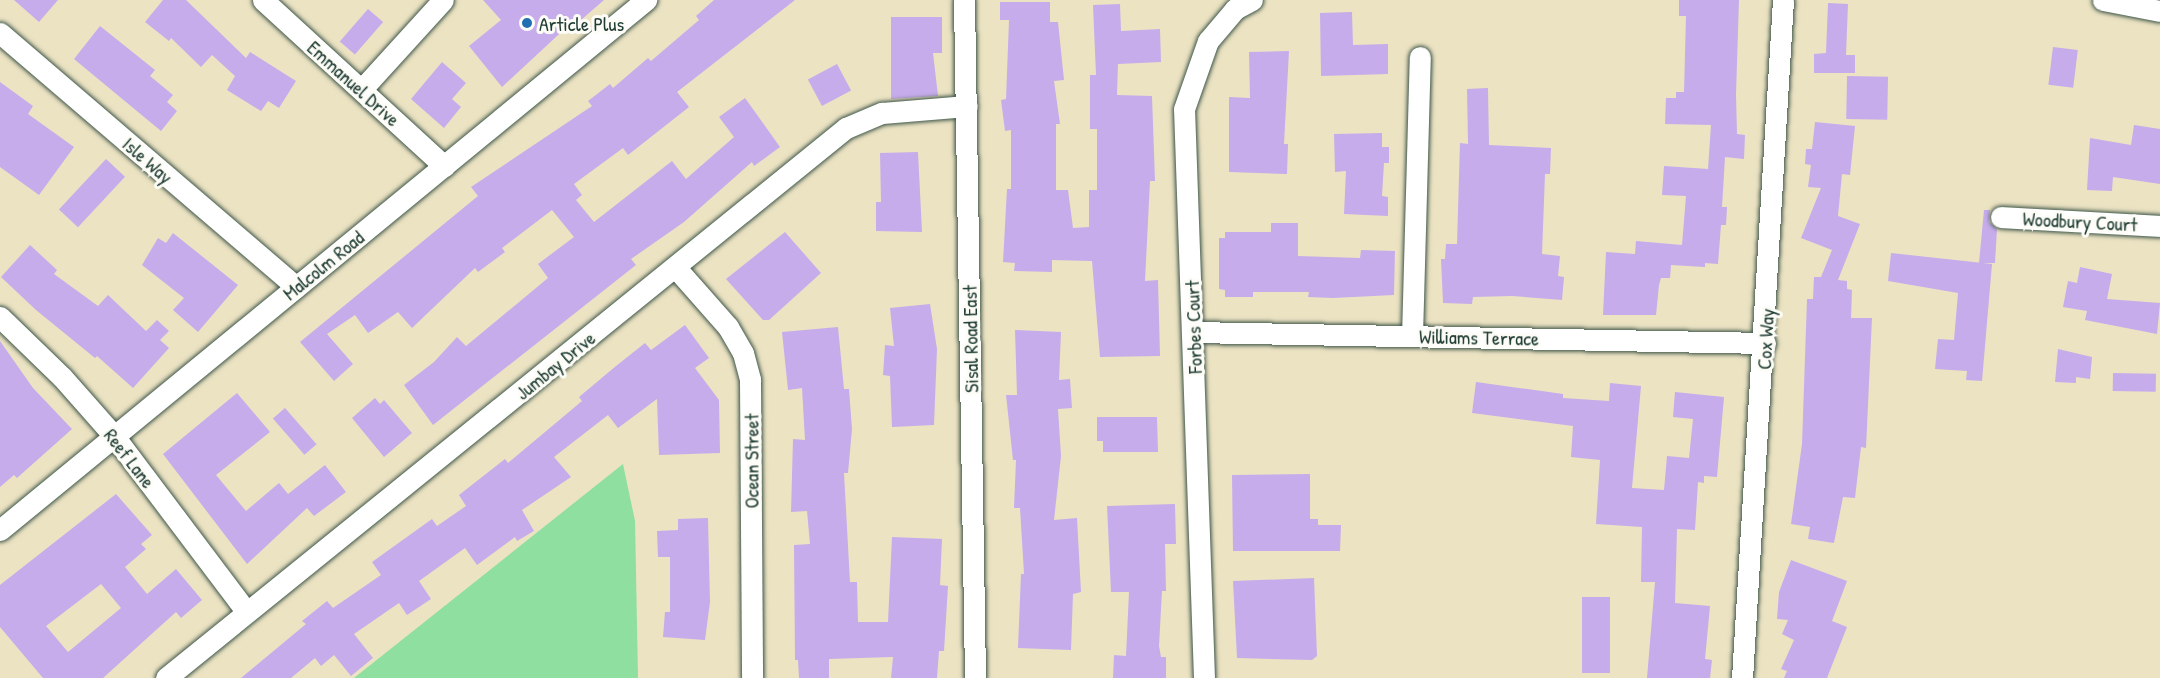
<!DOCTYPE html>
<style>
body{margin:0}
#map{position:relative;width:2160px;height:678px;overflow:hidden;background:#ece3c3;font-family:"Patrick Hand",sans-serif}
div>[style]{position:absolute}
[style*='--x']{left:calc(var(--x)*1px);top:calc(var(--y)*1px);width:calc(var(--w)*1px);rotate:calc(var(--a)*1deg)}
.green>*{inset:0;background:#8edfa0}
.building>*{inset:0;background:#c6aceb;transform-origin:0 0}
.roads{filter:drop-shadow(0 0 2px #3e5649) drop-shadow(0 0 2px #3e5649)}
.minor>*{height:21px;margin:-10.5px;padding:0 10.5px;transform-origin:10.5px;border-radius:10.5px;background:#fff}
.dots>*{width:16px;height:16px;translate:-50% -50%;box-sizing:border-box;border:3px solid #fdfcf7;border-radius:50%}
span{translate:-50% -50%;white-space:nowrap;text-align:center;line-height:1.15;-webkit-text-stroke:6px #fdfcf7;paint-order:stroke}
.poi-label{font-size:20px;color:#1f3d34}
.left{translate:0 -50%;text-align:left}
.street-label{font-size:20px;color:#1f3d34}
</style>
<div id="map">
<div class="green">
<div style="clip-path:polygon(623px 464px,635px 521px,638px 678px,354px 678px)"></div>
</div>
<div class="building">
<div style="clip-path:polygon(14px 0,58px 0,39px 22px)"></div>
<div style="clip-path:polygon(163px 0,186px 0,246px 58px,250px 52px,296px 81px,279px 108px,268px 101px,261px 111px,227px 90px,235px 76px,212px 55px,201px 67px,171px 38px,169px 41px,145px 22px)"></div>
<div style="clip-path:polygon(483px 0,604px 0,574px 26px,571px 23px,502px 87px,469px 46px,501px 20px)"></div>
<div style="clip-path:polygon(714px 0,795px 0,677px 92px,689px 107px,628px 155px,623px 148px,574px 184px,582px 195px,576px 200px,594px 222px,672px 161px,686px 179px,734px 137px,719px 117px,745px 98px,780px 147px,754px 166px,752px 162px,684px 222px,631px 259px,636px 265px,433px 425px,404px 385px,434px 362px,457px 337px,466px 346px,548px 278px,538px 264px,574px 237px,552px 210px,502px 248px,505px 252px,478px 272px,475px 268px,412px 328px,398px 312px,368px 333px,355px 315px,327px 334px,353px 364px,334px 381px,300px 342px,478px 196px,471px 187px,592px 106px,588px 101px,610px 84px,613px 88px,648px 58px,651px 61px,699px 20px,696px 16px)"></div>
<div style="clip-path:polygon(1679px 0,1739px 0,1736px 94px,1737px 134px,1745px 135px,1744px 159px,1725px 157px,1722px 207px,1727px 207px,1726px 225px,1721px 225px,1718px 264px,1705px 263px,1705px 267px,1671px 265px,1670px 278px,1661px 278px,1659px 285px,1656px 315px,1603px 315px,1606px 252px,1635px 254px,1636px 241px,1682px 245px,1686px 196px,1662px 195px,1664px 166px,1708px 169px,1711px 125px,1665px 124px,1666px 98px,1676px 98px,1676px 92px,1684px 92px,1686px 16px,1679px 16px)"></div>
<div style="clip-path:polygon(1000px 2px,1050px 2px,1050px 22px,1058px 22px,1064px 80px,1054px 81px,1060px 124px,1056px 124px,1056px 190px,1068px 190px,1073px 228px,1089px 227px,1089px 190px,1097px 190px,1097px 129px,1090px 129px,1090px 75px,1096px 75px,1093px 5px,1120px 4px,1121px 31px,1160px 29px,1161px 62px,1118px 64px,1117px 95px,1152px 96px,1155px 181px,1150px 181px,1145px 281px,1158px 280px,1160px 356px,1100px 357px,1092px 261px,1052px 260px,1052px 272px,1014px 271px,1015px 263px,1003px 262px,1007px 189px,1011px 189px,1011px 130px,1005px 131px,1001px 100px,1006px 99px,1009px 20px,1000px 20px)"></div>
<div style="clip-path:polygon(1828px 3px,1848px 4px,1846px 55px,1855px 55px,1855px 73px,1814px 73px,1814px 54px,1826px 53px)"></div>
<div style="left:368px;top:9px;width:20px;height:43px;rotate:41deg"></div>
<div style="clip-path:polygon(1352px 12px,1353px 45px,1388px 44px,1388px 74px,1321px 76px,1320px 13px)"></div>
<div style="clip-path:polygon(891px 17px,942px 17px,942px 53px,933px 53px,938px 96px,891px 99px)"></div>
<div style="clip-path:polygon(100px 26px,155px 70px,150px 76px,173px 95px,167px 102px,177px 111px,161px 131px,74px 59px)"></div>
<div style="left:2053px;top:47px;width:25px;height:38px;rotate:7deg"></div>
<div style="clip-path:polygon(1289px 51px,1284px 144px,1288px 144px,1287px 174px,1229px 172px,1229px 97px,1250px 98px,1249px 52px)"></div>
<div style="clip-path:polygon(442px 62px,466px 83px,452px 99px,461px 107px,444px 128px,411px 99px)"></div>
<div style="left:837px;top:64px;width:30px;height:33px;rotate:62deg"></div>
<div style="left:1847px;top:76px;width:41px;height:43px;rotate:1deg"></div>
<div style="clip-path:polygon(0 82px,33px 106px,28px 114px,74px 147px,39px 195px,0 167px)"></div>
<div style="clip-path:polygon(1488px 88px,1489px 145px,1551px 148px,1550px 174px,1545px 174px,1542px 254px,1560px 256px,1558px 276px,1564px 277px,1562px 300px,1512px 296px,1473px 297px,1472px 304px,1443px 303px,1441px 259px,1445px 259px,1446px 244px,1457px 244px,1460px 143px,1468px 144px,1467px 89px)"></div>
<div style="clip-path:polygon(1815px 122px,1855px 126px,1850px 175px,1842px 174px,1838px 216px,1860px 224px,1838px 280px,1847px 281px,1847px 289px,1852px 290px,1851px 318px,1872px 318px,1866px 448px,1861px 447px,1855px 498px,1843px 497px,1834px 543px,1808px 539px,1810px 527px,1791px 524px,1802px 444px,1807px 299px,1813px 299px,1814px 277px,1821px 277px,1832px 250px,1801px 238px,1821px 188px,1808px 187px,1811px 165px,1805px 164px,1806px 149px,1812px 149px)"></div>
<div style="clip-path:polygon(2134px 125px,2160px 129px,2160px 184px,2113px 177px,2112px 191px,2087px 190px,2090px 138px,2131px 145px)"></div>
<div style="clip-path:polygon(1382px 133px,1382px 147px,1389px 147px,1389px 163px,1384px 163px,1382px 196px,1388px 197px,1388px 216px,1344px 214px,1346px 171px,1335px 172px,1334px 134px)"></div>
<div style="clip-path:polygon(918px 152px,922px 232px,876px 231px,876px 202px,881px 202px,880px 153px)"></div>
<div style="left:106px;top:159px;width:26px;height:69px;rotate:43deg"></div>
<div style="clip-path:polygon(1984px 210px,1990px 210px,1989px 222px,1997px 229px,1995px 263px,1979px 263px)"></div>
<div style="clip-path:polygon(1271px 223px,1298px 223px,1298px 256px,1360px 258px,1361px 250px,1395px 251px,1394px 295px,1333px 298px,1308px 297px,1309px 292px,1253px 292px,1253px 297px,1225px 297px,1225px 290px,1219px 289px,1219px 238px,1225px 238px,1225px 232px,1271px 232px)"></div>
<div style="clip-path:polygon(785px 232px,821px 273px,769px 320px,763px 320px,726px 279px)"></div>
<div style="clip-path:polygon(173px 233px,238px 285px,198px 332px,173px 310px,184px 298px,142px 265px,158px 238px,166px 243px)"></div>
<div style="clip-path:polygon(30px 245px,57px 270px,54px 274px,98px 306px,108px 295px,146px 331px,157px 320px,169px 331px,160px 340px,169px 348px,133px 388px,97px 356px,95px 358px,36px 310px,1px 277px)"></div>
<div style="clip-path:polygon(1891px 253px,1992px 264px,1982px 381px,1966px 380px,1967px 371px,1935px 369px,1938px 339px,1954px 340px,1958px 293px,1888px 281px)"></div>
<div style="clip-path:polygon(2080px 267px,2112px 274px,2107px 299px,2160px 303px,2157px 334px,2085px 320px,2087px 311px,2063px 307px,2068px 281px,2077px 283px)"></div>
<div style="clip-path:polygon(930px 304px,937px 349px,934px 425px,892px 427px,890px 376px,883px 375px,885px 345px,894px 346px,890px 308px)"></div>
<div style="clip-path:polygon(685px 325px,709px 358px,695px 368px,719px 400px,720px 453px,659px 455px,657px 399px,618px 428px,608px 415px,554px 457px,571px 477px,522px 510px,534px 531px,517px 541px,515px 537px,477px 565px,465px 548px,419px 581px,431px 599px,407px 615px,399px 603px,354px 634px,373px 658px,351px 676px,334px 655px,321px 666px,315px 658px,291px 678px,241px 678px,306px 624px,302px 621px,327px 601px,333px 608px,381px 575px,372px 562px,432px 519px,437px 526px,466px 506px,459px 495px,505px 459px,508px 463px,582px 401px,579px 397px,616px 366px,645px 343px,651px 350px)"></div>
<div style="clip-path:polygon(838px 327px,844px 389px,849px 389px,852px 429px,848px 473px,844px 473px,850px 582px,857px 582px,858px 622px,888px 622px,892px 537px,942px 539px,940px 585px,948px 586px,944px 651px,939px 651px,937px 678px,891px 678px,893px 657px,829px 659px,829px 678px,799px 678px,798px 660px,795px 660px,794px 545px,810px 544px,807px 511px,791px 512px,793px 439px,805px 440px,802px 388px,788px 390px,782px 332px)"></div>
<div style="clip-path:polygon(1015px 330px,1061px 332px,1059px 380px,1070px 379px,1072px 408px,1058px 409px,1061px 456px,1054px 520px,1077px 518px,1081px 592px,1073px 594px,1071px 650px,1018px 648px,1021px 574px,1024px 574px,1020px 508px,1014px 508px,1016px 460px,1013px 460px,1006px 395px,1017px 395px)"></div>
<div style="clip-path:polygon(0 341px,33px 388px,72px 429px,17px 478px,14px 475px,0 487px)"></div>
<div style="clip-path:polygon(2058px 349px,2092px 357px,2090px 379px,2076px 377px,2076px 383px,2055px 382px)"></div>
<div style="left:2113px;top:373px;width:43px;height:18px;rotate:1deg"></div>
<div style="clip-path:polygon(1476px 382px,1563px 394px,1563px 398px,1609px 401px,1610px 383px,1641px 386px,1632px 488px,1664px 490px,1667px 456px,1689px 458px,1693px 419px,1673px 417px,1675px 392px,1724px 397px,1717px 477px,1704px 476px,1704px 483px,1698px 482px,1695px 530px,1677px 529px,1675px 603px,1710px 606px,1705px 659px,1712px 660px,1710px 678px,1647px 678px,1655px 582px,1641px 582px,1642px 527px,1596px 524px,1600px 460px,1571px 457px,1573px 426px,1472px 413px)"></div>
<div style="clip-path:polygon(237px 393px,270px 432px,216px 475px,246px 511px,279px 483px,288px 494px,325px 465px,346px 492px,314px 516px,307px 508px,247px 564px,163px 454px)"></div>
<div style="clip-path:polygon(375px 398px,380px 404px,384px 400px,412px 433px,384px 457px,352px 418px)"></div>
<div style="left:285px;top:408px;width:48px;height:16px;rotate:49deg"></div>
<div style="clip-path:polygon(1097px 417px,1157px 417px,1158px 452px,1103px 452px,1103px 441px,1097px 441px)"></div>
<div style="clip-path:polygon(1310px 474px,1310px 519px,1318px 519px,1318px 525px,1341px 525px,1340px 551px,1233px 551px,1232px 475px)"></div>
<div style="clip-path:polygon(evenodd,116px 494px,152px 535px,141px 544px,146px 549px,125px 567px,147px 594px,176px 569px,202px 600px,181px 618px,176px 612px,103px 678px,43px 678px,0 627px,0 585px,116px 494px,101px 584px,121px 608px,68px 652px,46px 626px,101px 584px)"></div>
<div style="clip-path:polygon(1175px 504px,1176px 544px,1165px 544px,1166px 591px,1162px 591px,1159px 646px,1161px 657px,1166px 657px,1166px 678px,1113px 678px,1114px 655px,1126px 656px,1129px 592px,1111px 592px,1107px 506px)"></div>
<div style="clip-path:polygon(708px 518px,710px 602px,705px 640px,663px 637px,665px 612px,670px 612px,670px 557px,658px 557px,657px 531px,678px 530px,678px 519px)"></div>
<div style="clip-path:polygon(1791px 560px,1847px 581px,1832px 621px,1847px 627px,1827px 678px,1784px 678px,1787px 671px,1781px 669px,1794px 640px,1782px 634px,1788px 620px,1777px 619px,1779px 592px)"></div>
<div style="clip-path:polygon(1314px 578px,1317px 656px,1312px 660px,1237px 658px,1233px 581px)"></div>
<div style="left:1582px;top:597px;width:28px;height:76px"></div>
</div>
<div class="roads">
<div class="minor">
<div style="--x:263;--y:0;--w:246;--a:42.5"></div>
<div style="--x:964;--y:0;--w:678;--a:89.07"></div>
<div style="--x:2103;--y:0;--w:58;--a:10.9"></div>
<div style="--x:0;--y:33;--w:390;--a:40.6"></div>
<div style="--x:362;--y:89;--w:120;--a:-47.7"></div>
<div style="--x:2001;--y:217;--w:159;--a:3.2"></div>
<div style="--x:676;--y:268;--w:79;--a:48.6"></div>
<div style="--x:728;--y:327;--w:30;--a:60"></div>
<div style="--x:743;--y:353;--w:28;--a:75"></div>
<div style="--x:750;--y:380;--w:298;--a:89.6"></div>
<div style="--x:0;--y:317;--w:86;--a:44.1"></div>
<div style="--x:62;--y:377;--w:79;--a:48.6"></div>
<div style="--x:114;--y:436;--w:219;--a:53"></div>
<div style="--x:1193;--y:332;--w:572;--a:1.1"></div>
<div style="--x:1412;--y:336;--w:279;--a:-88.4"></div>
<div style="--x:0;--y:530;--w:836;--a:-39.37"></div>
<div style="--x:166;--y:678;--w:875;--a:-38.97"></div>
<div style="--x:846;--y:128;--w:39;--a:-23"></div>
<div style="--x:882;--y:113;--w:85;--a:-4.7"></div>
<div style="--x:1204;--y:678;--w:569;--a:-92.01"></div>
<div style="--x:1184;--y:109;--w:72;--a:-70.6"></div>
<div style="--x:1208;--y:41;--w:42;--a:-49.8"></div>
<div style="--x:1235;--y:9;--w:19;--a:-28"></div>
<div style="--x:1742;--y:678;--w:679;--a:-86.54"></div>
</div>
</div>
<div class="dots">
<div style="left:527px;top:23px;background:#1f6fb2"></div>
</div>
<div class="poi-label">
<span class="left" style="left:539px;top:23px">Article Plus</span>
</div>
<div class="street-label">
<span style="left:354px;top:83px;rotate:42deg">Emmanuel Drive</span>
<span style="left:148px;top:160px;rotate:41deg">Isle Way</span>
<span style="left:2080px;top:221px;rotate:3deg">Woodbury Court</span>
<span style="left:323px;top:265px;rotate:-39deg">Malcolm Road</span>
<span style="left:1193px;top:327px;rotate:-92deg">Forbes Court</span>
<span style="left:1479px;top:337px;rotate:1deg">Williams Terrace</span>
<span style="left:970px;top:339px;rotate:-91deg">Sisal Road East</span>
<span style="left:1765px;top:339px;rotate:-87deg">Cox Way</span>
<span style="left:555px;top:365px;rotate:-39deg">Jumbay Drive</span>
<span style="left:130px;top:458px;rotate:52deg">Reef Lane</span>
<span style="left:751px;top:461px;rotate:-90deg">Ocean Street</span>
</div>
</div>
